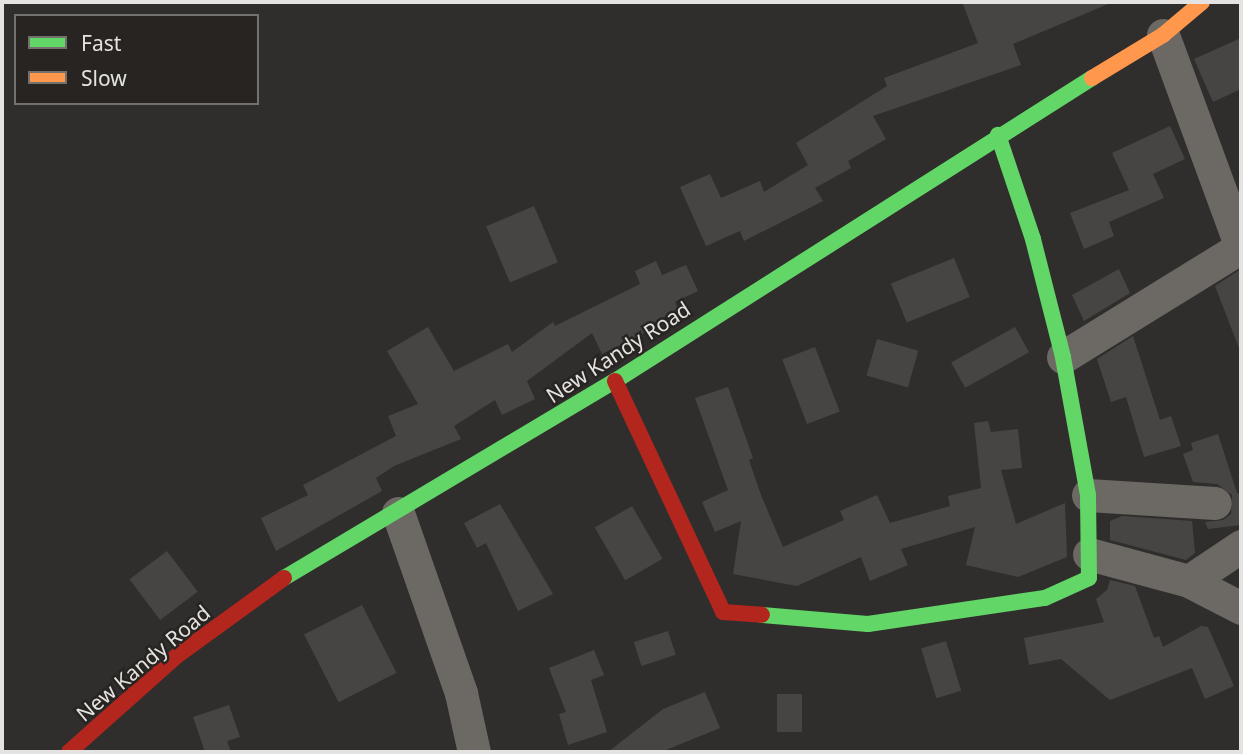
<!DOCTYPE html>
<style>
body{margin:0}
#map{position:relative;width:1243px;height:754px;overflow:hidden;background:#302e2c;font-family:"Noto Sans",sans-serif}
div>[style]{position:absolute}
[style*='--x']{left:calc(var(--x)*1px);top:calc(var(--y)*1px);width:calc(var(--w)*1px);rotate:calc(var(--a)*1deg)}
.building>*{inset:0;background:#474543;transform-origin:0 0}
.street>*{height:33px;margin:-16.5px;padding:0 16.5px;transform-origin:16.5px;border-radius:16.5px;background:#6c6863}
.fast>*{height:16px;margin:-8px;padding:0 8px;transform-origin:8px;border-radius:8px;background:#63d668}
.slow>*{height:16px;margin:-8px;padding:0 8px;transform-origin:8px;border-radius:8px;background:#ff974d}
.jam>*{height:16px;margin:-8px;padding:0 8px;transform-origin:8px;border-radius:8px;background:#b3261e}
span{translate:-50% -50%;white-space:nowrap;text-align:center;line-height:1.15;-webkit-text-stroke:5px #272421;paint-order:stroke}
.street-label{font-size:21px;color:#e5e3e1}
.frame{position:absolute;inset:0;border:4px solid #e5e3e1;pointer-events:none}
.legend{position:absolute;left:14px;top:14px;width:245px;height:91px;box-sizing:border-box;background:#272421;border:2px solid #73706e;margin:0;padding:9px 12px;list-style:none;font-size:21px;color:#e5e3e1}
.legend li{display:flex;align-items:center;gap:14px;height:35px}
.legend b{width:35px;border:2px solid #73706e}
</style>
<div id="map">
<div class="building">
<div style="clip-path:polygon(962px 2px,1113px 2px,1013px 44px,1021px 65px,873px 116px,886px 139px,848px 161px,851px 168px,815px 188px,823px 201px,744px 241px,740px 231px,706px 246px,680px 187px,710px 174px,721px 198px,760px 181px,764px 192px,808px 165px,796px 143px,887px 86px,884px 78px,978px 43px)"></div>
<div style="clip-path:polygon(1241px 38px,1241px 89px,1213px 102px,1194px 59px)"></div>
<div style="clip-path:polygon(1170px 126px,1185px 159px,1153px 174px,1164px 198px,1109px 222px,1114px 236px,1084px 249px,1070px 213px,1129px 190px,1112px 153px)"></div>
<div style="left:534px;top:206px;width:61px;height:52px;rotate:67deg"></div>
<div style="left:954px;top:258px;width:42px;height:68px;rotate:68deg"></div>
<div style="clip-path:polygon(656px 261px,662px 275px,686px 265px,698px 291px,675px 302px,679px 312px,642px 328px,644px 333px,602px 354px,592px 333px,527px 381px,535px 399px,502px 415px,495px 400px,454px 426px,461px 439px,394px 466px,376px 478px,382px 491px,276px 551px,261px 518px,308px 495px,303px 485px,396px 436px,388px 416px,418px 404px,387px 351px,428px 327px,454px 371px,508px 344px,512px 352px,553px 322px,555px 326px,640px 284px,635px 271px)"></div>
<div style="clip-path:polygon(1119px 269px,1130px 293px,1084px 321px,1072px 295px)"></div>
<div style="clip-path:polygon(1241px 269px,1241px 348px,1239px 348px,1215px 286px)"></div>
<div style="left:1015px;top:327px;width:29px;height:73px;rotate:61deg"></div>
<div style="clip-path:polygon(1133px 336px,1160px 420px,1171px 416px,1181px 446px,1144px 457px,1126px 397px,1111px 402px,1097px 359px)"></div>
<div style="left:877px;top:339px;width:43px;height:38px;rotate:16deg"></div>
<div style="left:815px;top:347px;width:69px;height:35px;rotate:69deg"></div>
<div style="clip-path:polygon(728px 387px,753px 458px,749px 460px,761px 495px,783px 547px,844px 520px,840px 511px,877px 495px,890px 523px,950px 506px,948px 496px,981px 488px,974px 423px,988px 421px,991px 432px,1018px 429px,1022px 468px,1001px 470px,1016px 524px,1065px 503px,1067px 557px,1018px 577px,966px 565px,975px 527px,901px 549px,908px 565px,870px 581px,861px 557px,797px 586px,733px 574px,741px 521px,715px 532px,702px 502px,728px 490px,695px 398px)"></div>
<div style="clip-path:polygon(1218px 434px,1237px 493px,1241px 493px,1241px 525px,1208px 529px,1205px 522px,1223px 520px,1231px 514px,1232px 495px,1217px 484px,1193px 482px,1183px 454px,1193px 450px,1191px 443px)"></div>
<div style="clip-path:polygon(500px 504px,553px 594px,518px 611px,486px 543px,477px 548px,464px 523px)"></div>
<div style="left:632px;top:506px;width:61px;height:43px;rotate:60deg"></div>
<div style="clip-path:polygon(1122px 516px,1192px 521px,1195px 553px,1186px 560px,1110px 540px,1110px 521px)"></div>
<div style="left:167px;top:551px;width:51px;height:47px;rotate:53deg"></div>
<div style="clip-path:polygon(1110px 580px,1135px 586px,1154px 638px,1159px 636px,1163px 647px,1201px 626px,1208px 627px,1234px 686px,1205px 699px,1192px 668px,1110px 700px,1061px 659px,1029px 665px,1024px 638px,1104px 622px,1096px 599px,1107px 590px)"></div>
<div style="left:362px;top:605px;width:76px;height:65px;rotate:63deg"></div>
<div style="left:668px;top:631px;width:25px;height:36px;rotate:72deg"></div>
<div style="left:946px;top:641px;width:52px;height:26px;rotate:73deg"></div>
<div style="clip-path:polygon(594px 650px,604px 675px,591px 680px,607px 732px,568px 745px,559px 714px,566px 712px,549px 668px)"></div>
<div style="clip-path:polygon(705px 692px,720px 728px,661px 752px,608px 752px,663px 709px)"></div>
<div style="left:777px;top:694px;width:25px;height:38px"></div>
<div style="clip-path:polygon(229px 705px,240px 737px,227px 741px,231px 752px,205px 752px,193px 717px)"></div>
</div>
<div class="street">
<div style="--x:1063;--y:357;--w:209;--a:-31.7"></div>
<div style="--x:1241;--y:247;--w:226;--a:-110.2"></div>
<div style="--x:1088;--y:495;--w:127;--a:3.6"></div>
<div style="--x:398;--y:513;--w:191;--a:70.7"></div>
<div style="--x:461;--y:693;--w:60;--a:77.6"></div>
<div style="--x:1089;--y:554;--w:104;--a:15.1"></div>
<div style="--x:1189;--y:581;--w:59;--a:27.4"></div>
<div style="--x:1189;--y:581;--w:63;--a:-33.9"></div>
</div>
<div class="fast">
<div style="--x:284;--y:578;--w:385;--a:-30.8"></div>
<div style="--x:615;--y:381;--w:565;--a:-32.42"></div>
<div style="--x:762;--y:615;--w:106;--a:4.9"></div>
<div style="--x:868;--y:624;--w:179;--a:-8.4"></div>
<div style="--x:1045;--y:598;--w:48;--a:-24.4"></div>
<div style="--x:1089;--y:578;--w:83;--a:-90.7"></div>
<div style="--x:1088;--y:495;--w:140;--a:-100.3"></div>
<div style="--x:1063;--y:357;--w:122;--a:-104.3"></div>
<div style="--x:1033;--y:239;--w:110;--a:-108.6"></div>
</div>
<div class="slow">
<div style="--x:1092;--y:78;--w:83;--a:-31.2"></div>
<div style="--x:1163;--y:35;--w:51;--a:-40.2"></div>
</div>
<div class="jam">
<div style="--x:615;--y:381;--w:255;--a:64.9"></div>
<div style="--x:723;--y:612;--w:39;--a:4"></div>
<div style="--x:69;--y:752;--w:146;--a:-41.7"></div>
<div style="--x:178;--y:655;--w:131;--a:-36"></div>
</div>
<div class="street-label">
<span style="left:618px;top:352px;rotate:-33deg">New Kandy Road</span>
<span style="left:143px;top:663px;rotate:-40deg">New Kandy Road</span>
</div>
<div class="frame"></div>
<ul class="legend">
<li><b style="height:9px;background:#63d668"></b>Fast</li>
<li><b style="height:9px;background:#ff974d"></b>Slow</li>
</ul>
</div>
